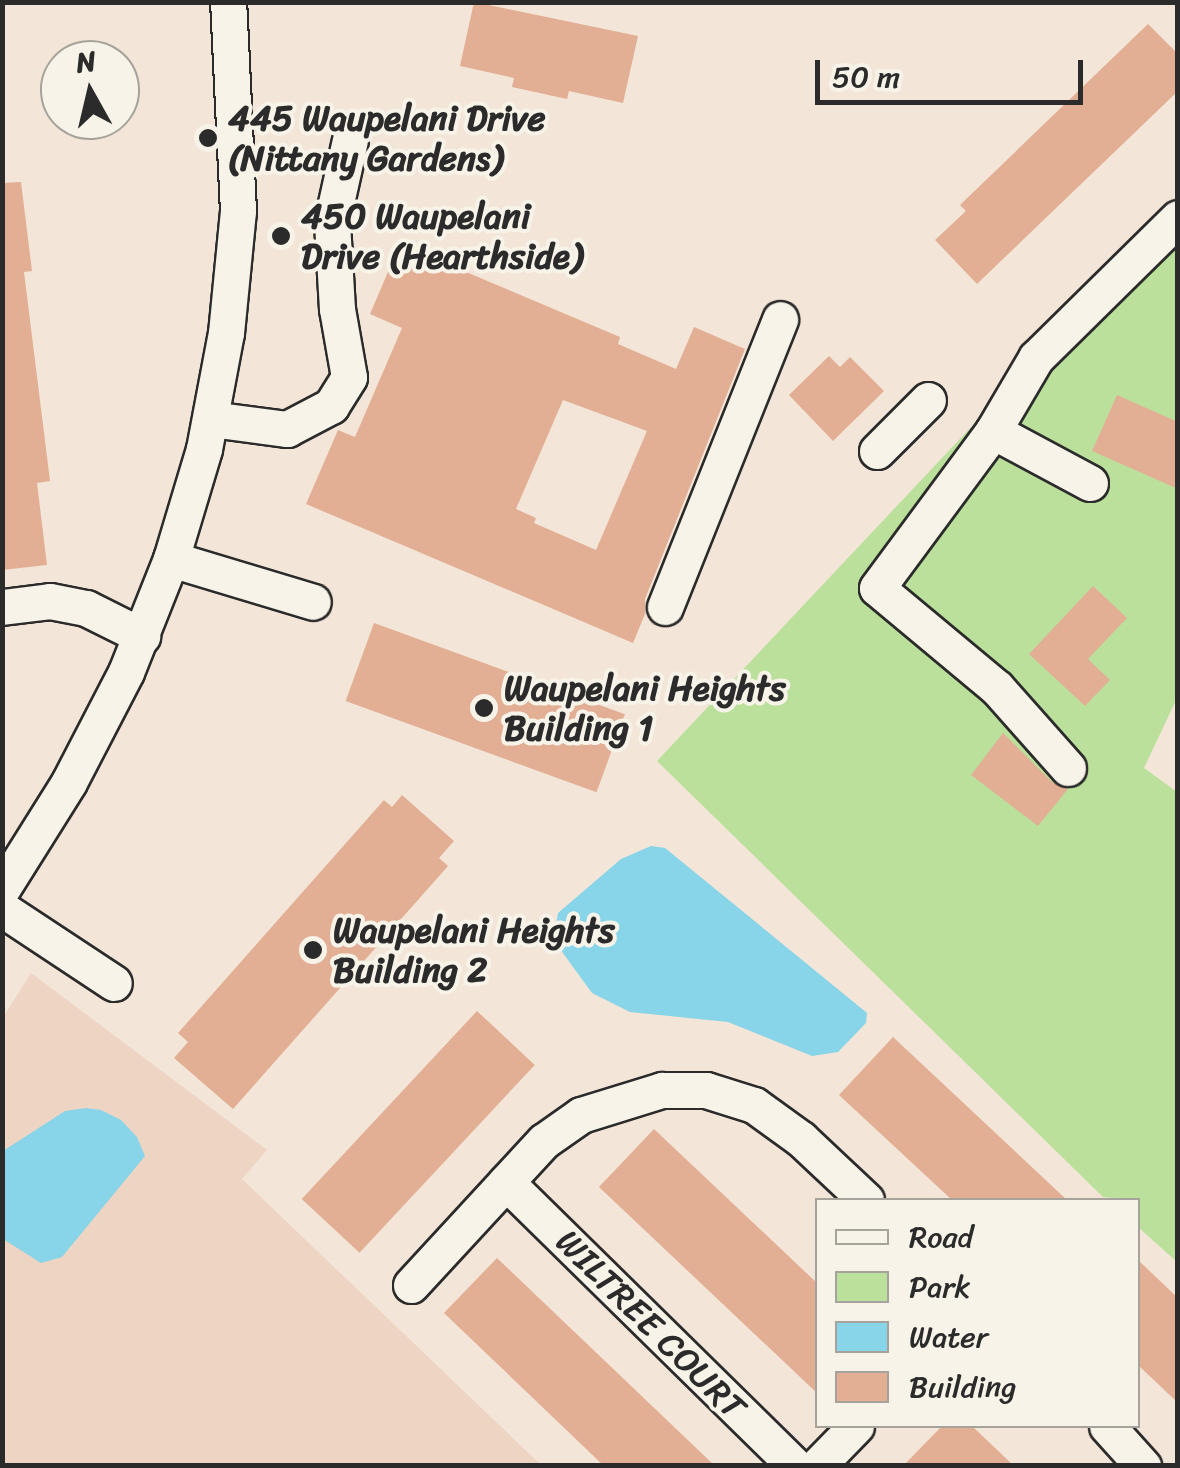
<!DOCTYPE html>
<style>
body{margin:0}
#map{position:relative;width:1180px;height:1468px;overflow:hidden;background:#f3e5d7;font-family:Sriracha,sans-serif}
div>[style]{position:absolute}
.built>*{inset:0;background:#eed5c3}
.green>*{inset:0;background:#bbe09b}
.water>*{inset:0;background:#88d4e9}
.building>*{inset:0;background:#e2af95;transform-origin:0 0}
.roads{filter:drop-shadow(2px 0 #2b2b2b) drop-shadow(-2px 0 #2b2b2b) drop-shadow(0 2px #2b2b2b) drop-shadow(0 -2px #2b2b2b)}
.minor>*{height:35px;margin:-17.5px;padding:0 17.5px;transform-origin:17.5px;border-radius:17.5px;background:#f7f3e8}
.dots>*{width:28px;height:28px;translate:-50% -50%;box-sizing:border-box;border:5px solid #f7f3e8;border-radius:50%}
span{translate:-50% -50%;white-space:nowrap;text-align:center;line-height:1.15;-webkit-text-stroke:8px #f7f3e8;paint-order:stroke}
.poi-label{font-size:35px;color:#2b2b2b;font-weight:700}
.left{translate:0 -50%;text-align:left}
.street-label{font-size:35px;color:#2b2b2b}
.frame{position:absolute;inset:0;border:5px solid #2b2b2b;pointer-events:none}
.legend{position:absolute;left:815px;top:1198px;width:325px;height:230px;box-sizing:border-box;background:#f7f3e8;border:2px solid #a5a39c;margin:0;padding:12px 18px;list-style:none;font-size:30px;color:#2b2b2b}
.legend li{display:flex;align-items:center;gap:20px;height:50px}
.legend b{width:50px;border:2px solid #a5a39c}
.north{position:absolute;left:40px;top:40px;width:100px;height:100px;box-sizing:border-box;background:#f7f3e8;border:2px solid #a5a39c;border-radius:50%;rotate:352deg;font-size:28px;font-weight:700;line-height:40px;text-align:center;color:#2b2b2b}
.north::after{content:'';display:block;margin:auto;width:35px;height:45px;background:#2b2b2b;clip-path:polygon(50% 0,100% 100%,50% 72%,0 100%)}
.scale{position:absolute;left:815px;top:60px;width:268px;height:45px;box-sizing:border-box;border:5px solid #2b2b2b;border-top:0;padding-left:12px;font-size:30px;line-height:35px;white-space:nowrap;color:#2b2b2b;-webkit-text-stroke:8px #f7f3e8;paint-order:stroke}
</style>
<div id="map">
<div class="built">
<div style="clip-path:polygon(31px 973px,267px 1150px,242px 1179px,541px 1465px,3px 1465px,2px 1019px)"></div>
</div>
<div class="green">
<div style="clip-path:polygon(1177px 218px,1177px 698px,1144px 768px,1177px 792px,1177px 1262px,1138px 1227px,1138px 1200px,1103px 1197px,657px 761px,1036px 358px)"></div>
</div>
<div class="water">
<div style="clip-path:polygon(651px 846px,665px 848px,867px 1013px,866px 1023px,838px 1052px,812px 1056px,728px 1022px,630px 1012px,592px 993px,560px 949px,555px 932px,558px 913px,621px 859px)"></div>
<div style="clip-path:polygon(86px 1108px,101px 1110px,121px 1120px,137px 1137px,145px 1156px,62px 1257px,41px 1263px,3px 1239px,3px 1151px,65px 1111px)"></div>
</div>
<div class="building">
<div style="clip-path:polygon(474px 2px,638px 36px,623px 103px,569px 91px,567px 99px,512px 87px,514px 78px,460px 66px)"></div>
<div style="clip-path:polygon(1148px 24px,1178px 54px,1178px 91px,977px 284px,935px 240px,966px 211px,960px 205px)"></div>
<div style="clip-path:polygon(21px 182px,32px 271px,24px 272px,50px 481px,37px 483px,47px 565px,2px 570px,2px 183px)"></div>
<div style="clip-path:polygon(evenodd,400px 244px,620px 337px,618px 344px,676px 369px,694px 327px,745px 349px,645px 599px,645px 614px,633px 643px,306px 504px,338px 430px,355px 437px,402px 328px,370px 314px,400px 244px,563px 400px,647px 431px,596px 550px,534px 523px,536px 518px,516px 509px,563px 400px)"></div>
<div style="clip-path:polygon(829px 356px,840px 367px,850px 357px,884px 391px,833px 441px,789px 395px)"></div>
<div style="clip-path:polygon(1117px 395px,1178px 422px,1178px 489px,1092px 451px)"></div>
<div style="clip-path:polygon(1093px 586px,1127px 618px,1088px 659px,1110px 680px,1085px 706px,1029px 654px)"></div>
<div style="left:374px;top:623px;width:267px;height:83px;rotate:20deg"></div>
<div style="clip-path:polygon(1003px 733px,1053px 783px,1068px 789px,1038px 826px,971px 775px)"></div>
<div style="clip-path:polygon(402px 795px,454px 841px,439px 858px,448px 866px,233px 1109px,174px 1058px,188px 1042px,178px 1033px,384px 800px,392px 807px)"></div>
<div style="left:477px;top:1011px;width:79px;height:257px;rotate:43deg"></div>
<div style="clip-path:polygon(893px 1037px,1067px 1200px,952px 1200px,839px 1095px)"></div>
<div style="clip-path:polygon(654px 1129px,818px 1284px,818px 1394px,599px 1187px)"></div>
<div style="clip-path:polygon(497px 1258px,715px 1466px,604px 1466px,444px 1313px)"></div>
<div style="clip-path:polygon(1138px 1260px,1178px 1298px,1178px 1403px,1138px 1365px)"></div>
<div style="clip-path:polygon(942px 1426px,972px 1426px,1014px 1466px,903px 1466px)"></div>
</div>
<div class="roads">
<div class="minor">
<div style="left:211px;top:419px;width:77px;rotate:7.5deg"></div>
<div style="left:287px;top:429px;width:50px;rotate:-27.6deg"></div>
<div style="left:331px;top:406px;width:34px;rotate:-58deg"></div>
<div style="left:349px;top:377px;width:69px;rotate:-100deg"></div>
<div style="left:337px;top:309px;width:88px;rotate:-93.3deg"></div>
<div style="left:332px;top:221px;width:83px;rotate:-77.5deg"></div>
<div style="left:993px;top:431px;width:110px;rotate:28.2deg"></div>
<div style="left:877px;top:451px;width:72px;rotate:-45deg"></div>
<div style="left:171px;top:559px;width:148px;rotate:16.8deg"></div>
<div style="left:2px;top:607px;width:48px;rotate:-7.1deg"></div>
<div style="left:50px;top:601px;width:37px;rotate:11deg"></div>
<div style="left:86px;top:608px;width:63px;rotate:26.6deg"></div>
<div style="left:665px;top:607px;width:310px;rotate:-68.2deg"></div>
<div style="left:1068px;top:768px;width:107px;rotate:-131.6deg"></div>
<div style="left:997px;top:688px;width:156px;rotate:-140.2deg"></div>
<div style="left:877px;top:588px;width:195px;rotate:-53.5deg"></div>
<div style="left:993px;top:431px;width:85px;rotate:-59.5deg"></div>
<div style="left:1036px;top:358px;width:199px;rotate:-44.6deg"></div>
<div style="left:2px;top:889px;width:126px;rotate:-57.9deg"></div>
<div style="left:69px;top:782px;width:124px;rotate:-62.6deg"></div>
<div style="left:126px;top:672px;width:122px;rotate:-68.3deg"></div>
<div style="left:171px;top:559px;width:115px;rotate:-73.3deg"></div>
<div style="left:204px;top:449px;width:118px;rotate:-79.3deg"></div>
<div style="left:226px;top:333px;width:123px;rotate:-84.4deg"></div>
<div style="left:238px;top:211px;width:209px;rotate:-92.7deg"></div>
<div style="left:2px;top:909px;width:134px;rotate:33.5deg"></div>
<div style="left:506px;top:1182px;width:405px;rotate:44.5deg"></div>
<div style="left:411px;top:1285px;width:196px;rotate:-47.3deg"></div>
<div style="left:544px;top:1141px;width:45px;rotate:-35.1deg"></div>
<div style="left:581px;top:1115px;width:85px;rotate:-17.2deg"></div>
<div style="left:662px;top:1090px;width:44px"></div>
<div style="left:706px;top:1090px;width:50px;rotate:17.4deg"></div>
<div style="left:754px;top:1105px;width:58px;rotate:35.9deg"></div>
<div style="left:801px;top:1139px;width:89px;rotate:43.2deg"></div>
<div style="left:1107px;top:1426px;width:54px;rotate:48deg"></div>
<div style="left:817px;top:1466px;width:56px;rotate:-45.7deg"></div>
</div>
</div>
<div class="dots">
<div style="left:208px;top:138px;background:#2b2b2b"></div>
<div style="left:281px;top:236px;background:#2b2b2b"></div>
<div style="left:484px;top:708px;background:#2b2b2b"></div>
<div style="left:313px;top:950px;background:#2b2b2b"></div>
</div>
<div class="poi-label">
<span class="left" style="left:228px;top:138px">445 Waupelani Drive<br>(Nittany Gardens)</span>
<span class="left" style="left:301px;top:236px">450 Waupelani<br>Drive (Hearthside)</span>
<span class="left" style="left:504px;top:708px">Waupelani Heights<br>Building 1</span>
<span class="left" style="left:333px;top:950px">Waupelani Heights<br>Building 2</span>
</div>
<div class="street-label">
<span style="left:651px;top:1324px;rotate:45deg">WILTREE COURT</span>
</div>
<div class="frame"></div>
<ul class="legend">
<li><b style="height:12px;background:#f7f3e8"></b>Road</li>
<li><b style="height:28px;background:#bbe09b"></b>Park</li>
<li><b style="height:28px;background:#88d4e9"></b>Water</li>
<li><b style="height:28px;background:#e2af95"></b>Building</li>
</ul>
<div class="north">N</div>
<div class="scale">50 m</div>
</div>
